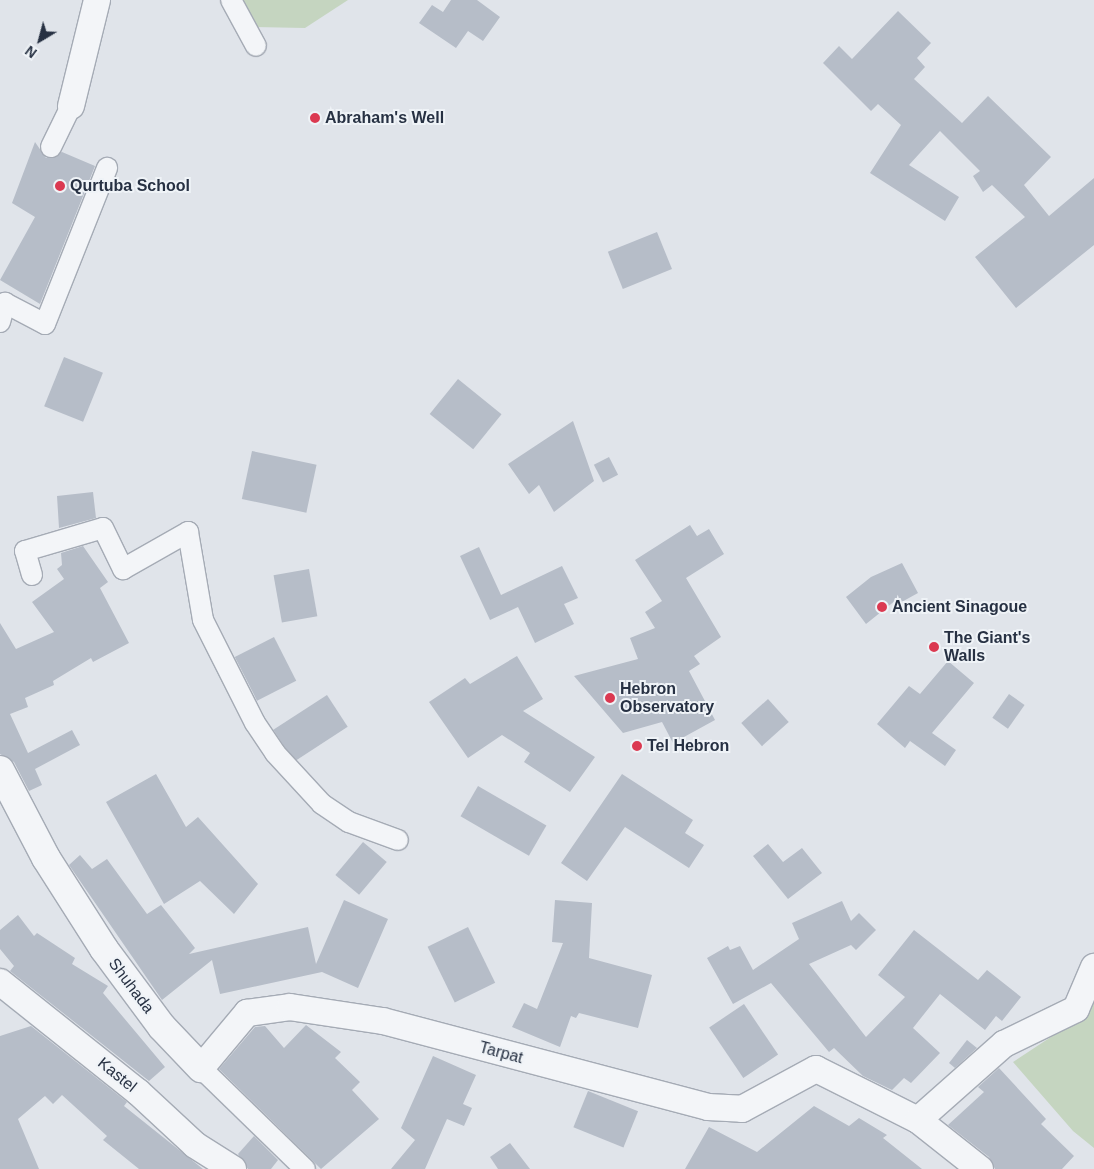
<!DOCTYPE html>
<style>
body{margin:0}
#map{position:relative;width:1094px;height:1169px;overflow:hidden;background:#e0e4ea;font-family:Arial,sans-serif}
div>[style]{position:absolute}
.green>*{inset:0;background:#c5d5c0}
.building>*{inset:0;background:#b6bdc8;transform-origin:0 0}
.roads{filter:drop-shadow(1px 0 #a5abb5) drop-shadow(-1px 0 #a5abb5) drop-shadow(0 1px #a5abb5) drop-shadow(0 -1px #a5abb5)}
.pedestrian>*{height:20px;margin:-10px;padding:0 10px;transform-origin:10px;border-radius:10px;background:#f3f5f8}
.minor>*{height:26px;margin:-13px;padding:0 13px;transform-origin:13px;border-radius:13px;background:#f3f5f8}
.tertiary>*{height:28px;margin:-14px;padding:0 14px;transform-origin:14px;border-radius:14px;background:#f3f5f8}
.dots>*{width:14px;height:14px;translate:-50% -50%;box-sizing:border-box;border:2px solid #eff3f7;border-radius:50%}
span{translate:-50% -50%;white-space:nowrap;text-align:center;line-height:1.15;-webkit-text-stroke:4px #eff3f7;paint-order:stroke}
.poi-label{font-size:16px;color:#273143;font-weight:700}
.left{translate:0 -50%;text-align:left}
.street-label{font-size:16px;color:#273143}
.north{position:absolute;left:15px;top:15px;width:50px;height:50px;-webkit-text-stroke:4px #eff3f7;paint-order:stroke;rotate:217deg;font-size:14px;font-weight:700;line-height:20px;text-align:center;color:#273143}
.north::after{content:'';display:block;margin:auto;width:18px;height:22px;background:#273143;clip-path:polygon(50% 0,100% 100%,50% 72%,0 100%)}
</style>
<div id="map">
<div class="green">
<div style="clip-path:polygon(220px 0,348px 0,305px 28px,247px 27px)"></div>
<div style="clip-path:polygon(1094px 1001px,1094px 1148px,1073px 1131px,1013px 1062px,1057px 1033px)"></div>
</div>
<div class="building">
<div style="clip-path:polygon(451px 0,477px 0,500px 17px,483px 41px,468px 31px,456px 48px,419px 23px,432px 5px,443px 12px)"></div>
<div style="clip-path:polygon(898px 11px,931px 43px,917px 58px,925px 67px,914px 79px,962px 123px,988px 96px,1051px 157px,1024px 185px,1049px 216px,1094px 178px,1094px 245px,1016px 308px,975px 257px,1025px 217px,992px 185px,983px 192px,973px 176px,980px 171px,940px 131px,909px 165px,959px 197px,945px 221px,870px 173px,901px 125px,878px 104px,871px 111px,823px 63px,839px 46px,852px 59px)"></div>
<div style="clip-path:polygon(35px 142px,46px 158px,62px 152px,95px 166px,40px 304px,0 280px,35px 217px,12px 203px)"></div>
<div style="left:657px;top:232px;width:40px;height:53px;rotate:68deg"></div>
<div style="left:64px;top:357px;width:42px;height:53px;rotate:22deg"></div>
<div style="left:458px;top:379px;width:56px;height:45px;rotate:39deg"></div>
<div style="clip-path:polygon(573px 421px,594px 481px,554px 512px,539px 485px,529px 494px,508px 464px)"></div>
<div style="left:252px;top:451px;width:66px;height:49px;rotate:12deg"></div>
<div style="left:609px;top:457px;width:20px;height:17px;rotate:63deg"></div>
<div style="clip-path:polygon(93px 492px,96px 518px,59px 528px,57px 496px)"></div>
<div style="clip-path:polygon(690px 525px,697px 536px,709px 529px,724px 554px,686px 578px,721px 637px,694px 656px,700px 664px,689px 671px,715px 720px,673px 743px,662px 722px,623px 733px,574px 676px,638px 659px,630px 638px,655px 628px,645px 612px,662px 601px,635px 560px)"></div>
<div style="clip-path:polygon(83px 546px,108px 582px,100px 588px,129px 643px,93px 662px,91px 658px,53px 681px,54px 685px,25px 698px,28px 707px,10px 714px,28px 753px,72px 730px,80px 745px,35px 769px,42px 785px,29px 791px,14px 762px,0 754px,0 623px,16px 649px,54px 632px,32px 602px,64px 579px,57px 569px,62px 565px,61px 553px)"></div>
<div style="clip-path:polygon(479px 547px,501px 595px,562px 566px,578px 598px,564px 604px,574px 624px,535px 643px,518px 607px,490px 620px,460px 556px)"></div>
<div style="clip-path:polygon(902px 563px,918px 593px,898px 604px,896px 600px,866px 624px,846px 597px,871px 577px)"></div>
<div style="left:309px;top:569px;width:48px;height:36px;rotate:80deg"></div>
<div style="left:274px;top:637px;width:49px;height:44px;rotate:63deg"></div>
<div style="clip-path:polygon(517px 656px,543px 699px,523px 711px,595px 757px,570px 792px,524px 762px,530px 753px,502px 735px,468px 758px,429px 702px,465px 678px,470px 684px)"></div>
<div style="clip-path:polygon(948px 661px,974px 683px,932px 733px,956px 750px,945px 766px,910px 741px,905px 748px,877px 724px,909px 686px,920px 694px)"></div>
<div style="left:1009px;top:694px;width:19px;height:29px;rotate:35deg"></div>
<div style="left:327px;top:695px;width:38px;height:64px;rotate:57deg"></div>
<div style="left:768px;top:699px;width:31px;height:36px;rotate:48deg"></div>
<div style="clip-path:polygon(156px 774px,186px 827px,198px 817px,258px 884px,234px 914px,200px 881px,164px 904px,106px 802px)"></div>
<div style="clip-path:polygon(622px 774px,693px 820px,685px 833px,704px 845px,689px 868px,625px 827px,587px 881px,561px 863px)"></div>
<div style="left:478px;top:786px;width:79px;height:35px;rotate:30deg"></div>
<div style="left:363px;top:842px;width:31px;height:43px;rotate:40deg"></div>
<div style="clip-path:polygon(768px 844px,783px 862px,802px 848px,822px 873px,788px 899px,753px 856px)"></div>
<div style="clip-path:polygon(80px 855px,92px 869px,107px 859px,147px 914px,161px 905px,195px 948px,189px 954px,308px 927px,316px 964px,344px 900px,388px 919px,358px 988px,322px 972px,220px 994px,212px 960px,162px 1000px,69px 865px)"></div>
<div style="clip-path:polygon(555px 900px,592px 903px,589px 958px,652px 975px,638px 1028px,579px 1013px,576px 1018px,571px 1016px,560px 1047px,512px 1027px,524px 1003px,537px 1009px,563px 943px,552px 942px)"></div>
<div style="clip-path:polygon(842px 901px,851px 921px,859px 913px,876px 930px,856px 950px,851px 945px,809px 964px,866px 1037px,905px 997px,878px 975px,914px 930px,978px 980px,987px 970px,1021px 997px,1002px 1021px,996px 1016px,985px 1030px,940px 994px,913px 1028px,940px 1053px,911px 1083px,904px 1078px,892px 1090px,863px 1076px,834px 1048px,829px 1052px,771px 983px,733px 1004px,707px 958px,728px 946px,730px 950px,740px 946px,753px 970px,799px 939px,792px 923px)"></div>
<div style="clip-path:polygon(18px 915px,34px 936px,37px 933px,75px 958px,72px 964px,108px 986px,103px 993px,165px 1067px,149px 1081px,10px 971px,14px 966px,0 949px,0 930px)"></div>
<div style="left:468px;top:927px;width:62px;height:45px;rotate:64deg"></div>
<div style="left:744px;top:1004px;width:61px;height:42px;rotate:56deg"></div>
<div style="clip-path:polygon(306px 1025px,341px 1052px,335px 1058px,360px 1082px,352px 1090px,379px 1119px,321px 1169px,219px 1069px,255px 1027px,265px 1026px,284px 1048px)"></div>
<div style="clip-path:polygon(31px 1026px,127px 1102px,124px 1106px,203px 1169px,139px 1169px,103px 1140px,107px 1136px,62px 1095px,53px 1104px,45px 1096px,18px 1119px,39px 1169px,0 1169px,0 1036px)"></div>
<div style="clip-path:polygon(967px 1040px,977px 1048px,955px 1068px,949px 1063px)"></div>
<div style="clip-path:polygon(433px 1056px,476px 1075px,463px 1104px,472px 1108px,464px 1126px,447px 1119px,425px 1169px,391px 1169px,415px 1140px,401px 1128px)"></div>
<div style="clip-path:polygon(999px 1068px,1046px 1119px,1041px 1124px,1074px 1156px,1062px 1169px,995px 1169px,989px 1157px,948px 1125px,984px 1092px,978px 1087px)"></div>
<div style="left:588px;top:1091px;width:54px;height:39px;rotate:22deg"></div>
<div style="clip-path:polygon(814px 1106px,849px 1126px,859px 1118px,887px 1135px,883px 1138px,922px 1169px,685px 1169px,709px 1127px,757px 1152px)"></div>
<div style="clip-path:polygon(254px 1136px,278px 1160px,271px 1169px,248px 1169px,238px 1154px)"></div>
<div style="clip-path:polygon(510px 1143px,530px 1169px,498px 1169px,490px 1157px)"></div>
</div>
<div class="roads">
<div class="pedestrian">
<div style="left:231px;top:0;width:52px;rotate:61.5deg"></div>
<div style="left:51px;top:147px;width:46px;rotate:-64deg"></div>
<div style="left:0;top:322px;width:20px;rotate:-75deg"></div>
<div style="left:5px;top:303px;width:45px;rotate:27.7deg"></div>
<div style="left:45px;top:324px;width:168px;rotate:-68.3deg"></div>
<div style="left:32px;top:575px;width:25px;rotate:-106deg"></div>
<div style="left:25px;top:551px;width:81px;rotate:-16.4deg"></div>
<div style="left:103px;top:528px;width:46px;rotate:64deg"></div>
<div style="left:123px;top:569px;width:75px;rotate:-29.6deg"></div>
<div style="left:188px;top:532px;width:89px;rotate:80.3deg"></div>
<div style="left:203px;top:620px;width:115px;rotate:63.2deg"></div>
<div style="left:255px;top:723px;width:36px;rotate:56deg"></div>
<div style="left:275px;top:753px;width:69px;rotate:47.3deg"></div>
<div style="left:322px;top:804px;width:32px;rotate:34deg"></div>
<div style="left:349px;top:822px;width:52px;rotate:20.2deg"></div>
<div style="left:201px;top:1068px;width:145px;rotate:44.2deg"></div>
</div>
<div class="minor">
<div style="left:71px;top:106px;width:109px;rotate:-76.2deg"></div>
<div style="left:0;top:982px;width:176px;rotate:38.6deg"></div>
<div style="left:138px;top:1092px;width:78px;rotate:42.9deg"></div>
<div style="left:195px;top:1145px;width:45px;rotate:32.3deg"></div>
<div style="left:201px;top:1068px;width:72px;rotate:-50.1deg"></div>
<div style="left:247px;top:1013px;width:43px;rotate:-7.9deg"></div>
<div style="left:290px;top:1007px;width:94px;rotate:8.6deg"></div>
<div style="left:383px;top:1021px;width:336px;rotate:14.8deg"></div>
<div style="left:708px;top:1107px;width:34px;rotate:3deg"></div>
<div style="left:742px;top:1109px;width:84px;rotate:-28.4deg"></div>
<div style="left:816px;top:1069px;width:114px;rotate:26.6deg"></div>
<div style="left:918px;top:1120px;width:79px;rotate:38.3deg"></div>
<div style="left:918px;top:1120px;width:115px;rotate:-41.5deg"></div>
<div style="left:1004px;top:1044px;width:80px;rotate:-25.9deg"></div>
<div style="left:1076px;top:1009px;width:46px;rotate:-66.8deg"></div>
</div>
<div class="tertiary">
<div style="left:0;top:770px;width:99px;rotate:62.4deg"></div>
<div style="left:46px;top:858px;width:108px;rotate:57.5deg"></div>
<div style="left:104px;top:949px;width:97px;rotate:53.4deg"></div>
<div style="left:162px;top:1027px;width:57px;rotate:46.4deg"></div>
</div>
</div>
<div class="dots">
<div style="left:315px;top:118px;background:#db3951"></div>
<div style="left:60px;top:186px;background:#db3951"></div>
<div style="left:882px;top:607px;background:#db3951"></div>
<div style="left:934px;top:647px;background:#db3951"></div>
<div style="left:610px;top:698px;background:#db3951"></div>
<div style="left:637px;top:746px;background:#db3951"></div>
</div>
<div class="poi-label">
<span class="left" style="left:325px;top:118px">Abraham's Well</span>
<span class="left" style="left:70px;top:186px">Qurtuba School</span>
<span class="left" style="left:892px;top:607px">Ancient Sinagoue</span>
<span class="left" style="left:944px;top:647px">The Giant's<br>Walls</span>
<span class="left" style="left:620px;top:698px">Hebron<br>Observatory</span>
<span class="left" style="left:647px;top:746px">Tel Hebron</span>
</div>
<div class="street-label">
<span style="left:131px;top:986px;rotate:53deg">Shuhada</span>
<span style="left:501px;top:1053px;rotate:15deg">Tarpat</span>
<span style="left:117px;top:1075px;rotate:39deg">Kastel</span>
</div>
<div class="north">N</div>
</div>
